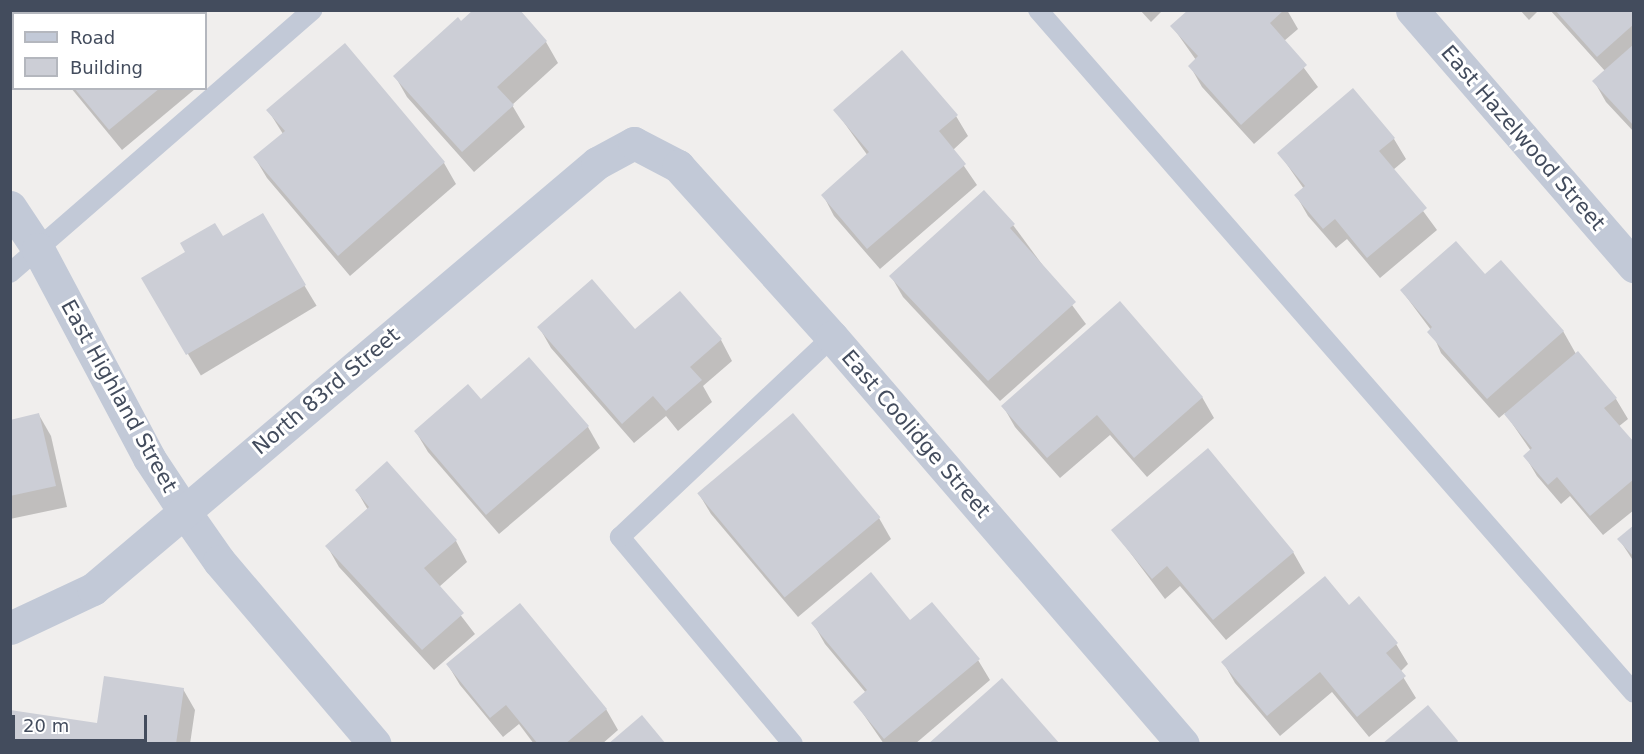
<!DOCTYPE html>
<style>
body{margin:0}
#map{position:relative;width:1644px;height:754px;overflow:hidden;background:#f0eeed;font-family:"DejaVu Sans",sans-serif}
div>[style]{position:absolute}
.shadow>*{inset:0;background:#0003;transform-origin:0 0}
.building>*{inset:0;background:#ccced6;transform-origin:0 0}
.lane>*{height:20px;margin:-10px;padding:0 10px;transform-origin:10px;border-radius:10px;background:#c2c9d7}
.street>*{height:33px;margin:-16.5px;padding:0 16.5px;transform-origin:16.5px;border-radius:16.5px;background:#c2c9d7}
span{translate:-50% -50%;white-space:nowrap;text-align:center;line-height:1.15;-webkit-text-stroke:6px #fff;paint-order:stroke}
.street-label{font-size:21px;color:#434c5d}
.frame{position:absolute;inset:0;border:12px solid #434c5d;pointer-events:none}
.legend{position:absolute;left:12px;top:12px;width:195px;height:78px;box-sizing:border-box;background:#fff;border:2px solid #b4b7be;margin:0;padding:8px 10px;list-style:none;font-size:18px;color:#434c5d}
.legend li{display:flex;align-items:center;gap:12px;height:30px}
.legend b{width:30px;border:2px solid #b4b7be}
.scale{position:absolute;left:12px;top:715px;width:135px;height:27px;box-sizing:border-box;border:3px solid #434c5d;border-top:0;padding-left:8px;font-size:18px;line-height:21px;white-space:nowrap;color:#434c5d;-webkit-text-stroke:4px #fff;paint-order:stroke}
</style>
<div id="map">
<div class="shadow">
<div style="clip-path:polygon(518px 10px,546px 42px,558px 63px,512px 105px,525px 127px,474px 172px,407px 97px,395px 76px,461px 23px)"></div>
<div style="clip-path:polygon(1140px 10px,1163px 10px,1151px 22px)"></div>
<div style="clip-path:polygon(1190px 10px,1287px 10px,1298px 29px,1284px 41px,1318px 87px,1254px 144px,1202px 87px,1190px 66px,1196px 60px,1172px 26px)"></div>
<div style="clip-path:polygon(1520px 10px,1539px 10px,1529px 20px)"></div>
<div style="clip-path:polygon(1550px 10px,1634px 10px,1634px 132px,1606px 102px,1594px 81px,1605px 71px)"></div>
<div style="clip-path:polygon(345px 45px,444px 163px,456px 184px,350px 276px,267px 178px,255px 158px,283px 134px,268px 110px)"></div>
<div style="clip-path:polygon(71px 88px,195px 88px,195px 89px,122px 150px)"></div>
<div style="clip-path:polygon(1353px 90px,1394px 139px,1406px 159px,1393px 170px,1437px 230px,1380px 278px,1347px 239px,1336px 248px,1308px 216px,1296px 195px,1304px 189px,1279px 153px)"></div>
<div style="clip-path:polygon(835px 110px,956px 116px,968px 136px,953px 150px,977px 185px,880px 269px,834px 216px,823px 195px,868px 156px)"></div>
<div style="left:262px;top:215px;width:106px;height:135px;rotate:59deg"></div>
<div style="clip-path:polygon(1013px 225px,1086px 324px,1000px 401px,903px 297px,891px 276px)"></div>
<div style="clip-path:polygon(1485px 276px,1563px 331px,1576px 354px,1616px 399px,1628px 419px,1618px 427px,1634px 445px,1634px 510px,1603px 535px,1570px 496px,1561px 504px,1537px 476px,1525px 456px,1531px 451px,1505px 413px,1499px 418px,1441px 353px,1431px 330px,1402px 291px)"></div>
<div style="clip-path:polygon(539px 327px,721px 340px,732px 361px,703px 386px,712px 402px,678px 431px,666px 416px,634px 443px,551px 348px)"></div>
<div style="clip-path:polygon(1202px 397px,1214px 418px,1147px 477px,1110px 435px,1060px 478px,1015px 427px,1003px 406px)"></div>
<div style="clip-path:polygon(481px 401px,588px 427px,600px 448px,499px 534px,428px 452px,416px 432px)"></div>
<div style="clip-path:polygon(39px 415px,51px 436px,67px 507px,10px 519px,10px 421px)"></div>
<div style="clip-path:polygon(357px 491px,456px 541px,467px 562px,439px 587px,475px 634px,434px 670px,339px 567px,327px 546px,368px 510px)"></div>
<div style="clip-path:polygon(699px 494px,879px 518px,891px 539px,798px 617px,711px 514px)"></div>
<div style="clip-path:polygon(1634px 527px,1634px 562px,1619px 539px)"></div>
<div style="clip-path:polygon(1113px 530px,1293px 552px,1305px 573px,1226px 640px,1180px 586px,1165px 599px)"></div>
<div style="clip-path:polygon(910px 622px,978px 660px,990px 680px,915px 744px,884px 744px,855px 702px,866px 693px,825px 644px,813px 623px)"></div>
<div style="clip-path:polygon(1396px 644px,1408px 664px,1400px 672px,1416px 698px,1369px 737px,1332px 692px,1280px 736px,1235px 683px,1223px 662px)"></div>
<div style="clip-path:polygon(448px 665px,606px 709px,618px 730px,602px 744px,534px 744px,519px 724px,503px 737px,460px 685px)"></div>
<div style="clip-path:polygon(183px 689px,195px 710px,190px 744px,10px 744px,98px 724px)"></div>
</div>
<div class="building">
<div style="clip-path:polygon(10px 10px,136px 10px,139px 14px,14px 16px)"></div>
<div style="clip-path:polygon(473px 10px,520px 10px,547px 41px,497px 87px,514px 105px,462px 152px,393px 76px,458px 17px,461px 21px)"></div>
<div style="clip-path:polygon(1188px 10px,1284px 10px,1270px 23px,1307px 65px,1241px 125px,1188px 66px,1198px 56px,1170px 26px)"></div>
<div style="clip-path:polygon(1555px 10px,1634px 10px,1634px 24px,1597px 57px)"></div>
<div style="clip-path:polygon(345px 43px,445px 162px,338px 256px,253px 157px,285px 131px,266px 110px)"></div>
<div style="clip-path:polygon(1634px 44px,1634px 126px,1592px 81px)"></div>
<div style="clip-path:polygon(902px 50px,958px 115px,939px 131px,966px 164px,867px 249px,821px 195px,869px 152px,833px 110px)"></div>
<div style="clip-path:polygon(74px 88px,160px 88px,109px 130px)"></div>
<div style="clip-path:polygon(1353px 88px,1395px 138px,1379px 151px,1427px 208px,1367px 258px,1335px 219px,1323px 229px,1294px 195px,1305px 186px,1277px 153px)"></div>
<div style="clip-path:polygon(984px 190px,1015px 224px,1010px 228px,1076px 302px,988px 381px,889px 276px)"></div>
<div style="clip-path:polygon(263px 213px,306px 285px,186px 355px,141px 278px,185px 252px,180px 243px,215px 223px,223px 236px)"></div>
<div style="clip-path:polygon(1456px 241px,1485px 274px,1501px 260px,1564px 331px,1487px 399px,1427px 332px,1432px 327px,1400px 290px)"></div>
<div style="clip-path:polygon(592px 279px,635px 329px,680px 291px,722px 339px,690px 367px,702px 380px,666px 411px,653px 396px,622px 424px,537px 327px)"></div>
<div style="clip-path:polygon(1120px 301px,1203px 397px,1134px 458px,1097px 415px,1047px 458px,1001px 406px)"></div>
<div style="clip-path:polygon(1578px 351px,1617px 398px,1604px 408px,1634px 442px,1634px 479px,1590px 516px,1557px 477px,1548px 485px,1523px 456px,1532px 448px,1504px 414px)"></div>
<div style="clip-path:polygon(529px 357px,589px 426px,486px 515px,414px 431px,468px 384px,481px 399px)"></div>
<div style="clip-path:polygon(39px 413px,56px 486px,10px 496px,10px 420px)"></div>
<div style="left:793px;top:413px;width:136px;height:125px;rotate:50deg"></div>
<div style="clip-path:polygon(1208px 448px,1294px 552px,1213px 620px,1167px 566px,1152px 579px,1111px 530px)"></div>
<div style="clip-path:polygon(387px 461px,457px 540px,424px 568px,464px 613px,422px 650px,325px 546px,369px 507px,355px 490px)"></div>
<div style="clip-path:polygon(1634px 525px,1634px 557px,1617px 539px)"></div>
<div style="clip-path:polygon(871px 572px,910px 620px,932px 602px,980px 659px,884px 739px,853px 702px,867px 690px,811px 623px)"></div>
<div style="clip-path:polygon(1325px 576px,1349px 605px,1359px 596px,1398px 643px,1386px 653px,1406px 676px,1357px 717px,1320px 672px,1267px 716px,1221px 662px)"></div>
<div style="clip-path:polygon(520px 603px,607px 709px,565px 744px,538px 744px,506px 705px,490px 718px,446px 664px)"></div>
<div style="clip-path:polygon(104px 676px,184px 688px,176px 744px,10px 744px,10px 710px,97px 723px)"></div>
<div style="clip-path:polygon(1002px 678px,1060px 744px,928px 744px)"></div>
<div style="clip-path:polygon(1428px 705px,1458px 741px,1456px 744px,1382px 744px)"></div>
<div style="clip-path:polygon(642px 715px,666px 744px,608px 744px)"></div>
</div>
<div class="lane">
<div style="left:1038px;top:10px;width:906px;rotate:48.89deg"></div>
<div style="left:10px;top:273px;width:401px;rotate:-41deg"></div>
<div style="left:793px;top:744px;width:270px;rotate:-129.9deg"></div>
<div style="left:620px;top:537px;width:291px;rotate:-43.3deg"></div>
</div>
<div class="street">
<div style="left:1412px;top:10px;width:339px;rotate:49.1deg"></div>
<div style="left:10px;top:207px;width:50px;rotate:56.3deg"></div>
<div style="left:38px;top:249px;width:237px;rotate:62deg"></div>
<div style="left:149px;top:458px;width:64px;rotate:56.6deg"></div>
<div style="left:184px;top:511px;width:61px;rotate:55deg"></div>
<div style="left:219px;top:561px;width:240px;rotate:49.6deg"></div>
<div style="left:10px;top:628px;width:92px;rotate:-25.2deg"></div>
<div style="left:93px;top:589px;width:660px;rotate:-40.21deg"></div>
<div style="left:597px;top:163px;width:42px;rotate:-28.4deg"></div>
<div style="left:634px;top:143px;width:50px;rotate:27.6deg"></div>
<div style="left:678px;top:166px;width:230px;rotate:48deg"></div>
<div style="left:832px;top:337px;width:537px;rotate:49.23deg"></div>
</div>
<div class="street-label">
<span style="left:1523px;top:138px;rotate:49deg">East Hazelwood Street</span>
<span style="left:326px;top:391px;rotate:-40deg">North 83rd Street</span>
<span style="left:119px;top:396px;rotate:61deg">East Highland Street</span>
<span style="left:916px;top:434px;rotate:49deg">East Coolidge Street</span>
</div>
<div class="frame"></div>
<ul class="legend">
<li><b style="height:8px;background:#c2c9d7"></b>Road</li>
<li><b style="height:16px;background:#ccced6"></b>Building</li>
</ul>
<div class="scale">20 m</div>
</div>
